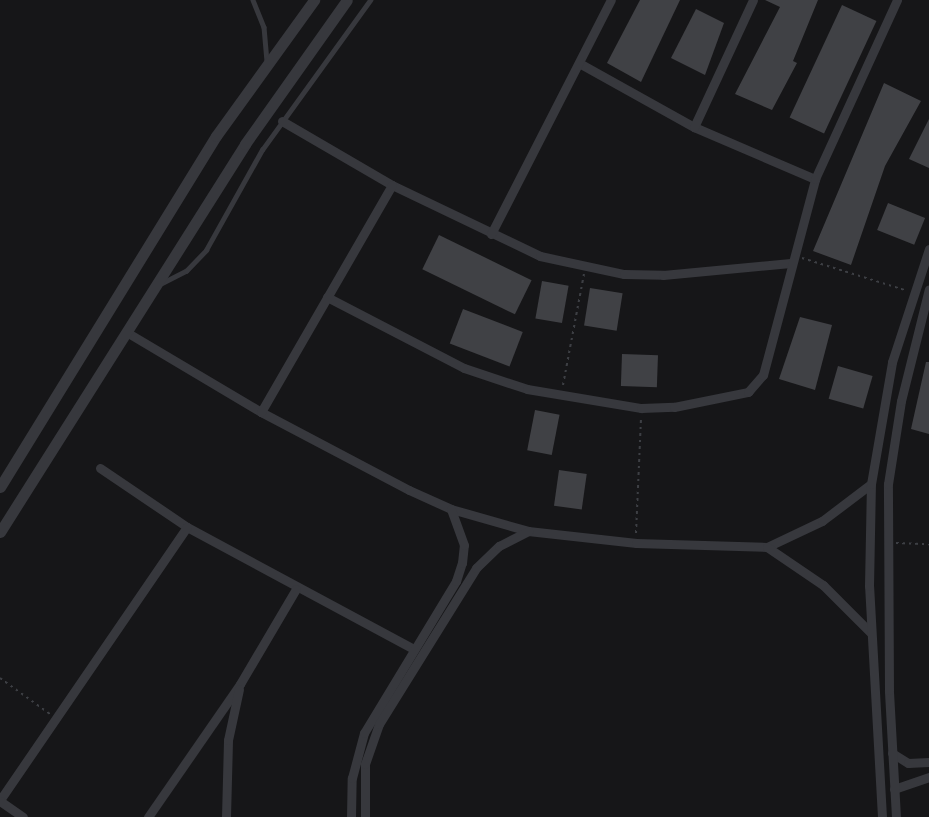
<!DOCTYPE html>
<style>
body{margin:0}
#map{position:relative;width:929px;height:817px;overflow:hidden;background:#161618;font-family:Figtree,sans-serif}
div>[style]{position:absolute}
.building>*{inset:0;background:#404145;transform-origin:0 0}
.path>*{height:2px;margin-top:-1px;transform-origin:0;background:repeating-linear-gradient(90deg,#3d3f44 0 2.5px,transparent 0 6.5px)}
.service>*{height:4.5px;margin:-2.25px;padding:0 2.25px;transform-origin:2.25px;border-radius:2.25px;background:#37383d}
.minor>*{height:9px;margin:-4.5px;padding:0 4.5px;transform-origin:4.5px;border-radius:4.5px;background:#37383d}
.tertiary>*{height:11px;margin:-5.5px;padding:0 5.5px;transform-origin:5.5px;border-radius:5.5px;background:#37383d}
span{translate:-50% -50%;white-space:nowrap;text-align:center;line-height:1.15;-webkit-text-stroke:4px #111113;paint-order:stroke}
</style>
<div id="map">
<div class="building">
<div style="clip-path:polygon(640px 0,680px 0,641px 82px,607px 63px)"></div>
<div style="clip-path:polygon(765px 0,818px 0,793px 61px,797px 63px,772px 110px,735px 94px,780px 7px)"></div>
<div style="left:842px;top:5px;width:38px;height:124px;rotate:25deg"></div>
<div style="clip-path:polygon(696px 9px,724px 23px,705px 75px,671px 58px)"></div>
<div style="clip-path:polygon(884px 83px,921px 101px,885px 166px,851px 265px,813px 251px)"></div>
<div style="clip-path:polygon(929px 119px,929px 168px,909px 159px)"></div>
<div style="left:888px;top:203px;width:40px;height:29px;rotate:22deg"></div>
<div style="left:439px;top:235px;width:103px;height:38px;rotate:26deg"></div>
<div style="left:542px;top:281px;width:27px;height:38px;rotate:10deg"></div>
<div style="left:590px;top:288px;width:33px;height:38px;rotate:9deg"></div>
<div style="left:463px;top:309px;width:64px;height:37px;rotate:21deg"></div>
<div style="clip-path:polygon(800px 317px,832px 325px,815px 390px,779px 379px)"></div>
<div style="left:622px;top:354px;width:36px;height:32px;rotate:2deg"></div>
<div style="clip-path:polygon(926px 362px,929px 362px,929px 434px,911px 429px)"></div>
<div style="left:838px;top:366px;width:36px;height:34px;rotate:16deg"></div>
<div style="left:535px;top:410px;width:25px;height:41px;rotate:11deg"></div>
<div style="left:559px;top:470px;width:28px;height:36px;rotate:8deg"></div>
</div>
<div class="path">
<div style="left:802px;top:258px;width:108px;rotate:17.3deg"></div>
<div style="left:563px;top:385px;width:113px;rotate:-79.3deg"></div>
<div style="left:636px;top:533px;width:115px;rotate:-87.5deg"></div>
<div style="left:896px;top:543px;width:33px;rotate:2deg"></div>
<div style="left:0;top:678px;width:62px;rotate:35.8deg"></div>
</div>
<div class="service">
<div style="left:253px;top:0;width:29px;rotate:68deg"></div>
<div style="left:264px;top:27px;width:34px;rotate:85deg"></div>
<div style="left:162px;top:283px;width:27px;rotate:-27deg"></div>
<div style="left:186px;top:271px;width:29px;rotate:-46deg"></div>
<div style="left:206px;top:250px;width:115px;rotate:-60.8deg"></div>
<div style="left:262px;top:150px;width:185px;rotate:-54.2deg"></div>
</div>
<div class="minor">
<div style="left:579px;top:63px;width:132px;rotate:29.1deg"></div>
<div style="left:694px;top:127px;width:132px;rotate:23.3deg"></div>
<div style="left:282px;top:121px;width:127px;rotate:30.2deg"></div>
<div style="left:392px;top:185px;width:164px;rotate:25.6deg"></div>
<div style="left:540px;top:256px;width:86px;rotate:12.1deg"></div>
<div style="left:624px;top:274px;width:39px;rotate:1deg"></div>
<div style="left:663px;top:275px;width:128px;rotate:-5.4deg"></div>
<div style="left:694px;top:127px;width:140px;rotate:-65.1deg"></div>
<div style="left:491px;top:234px;width:263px;rotate:-62.9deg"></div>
<div style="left:327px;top:297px;width:154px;rotate:27.4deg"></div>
<div style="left:464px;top:368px;width:66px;rotate:18.4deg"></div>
<div style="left:527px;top:389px;width:116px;rotate:9.5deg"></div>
<div style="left:641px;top:408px;width:33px;rotate:-2deg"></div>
<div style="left:674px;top:407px;width:76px;rotate:-11.5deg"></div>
<div style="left:748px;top:392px;width:23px;rotate:-49deg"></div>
<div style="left:763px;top:375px;width:203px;rotate:-75.1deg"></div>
<div style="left:815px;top:179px;width:197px;rotate:-65.4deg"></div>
<div style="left:128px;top:333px;width:155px;rotate:30.7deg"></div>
<div style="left:261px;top:412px;width:167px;rotate:27.8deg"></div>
<div style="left:409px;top:490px;width:46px;rotate:24.3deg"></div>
<div style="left:451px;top:509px;width:80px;rotate:15.9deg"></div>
<div style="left:528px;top:531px;width:109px;rotate:6.3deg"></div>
<div style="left:636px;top:543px;width:131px;rotate:1.7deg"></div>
<div style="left:767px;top:547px;width:61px;rotate:-25.3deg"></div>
<div style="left:822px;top:521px;width:61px;rotate:-37.1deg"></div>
<div style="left:261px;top:412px;width:262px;rotate:-60deg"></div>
<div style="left:100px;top:468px;width:105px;rotate:34.1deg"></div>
<div style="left:187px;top:527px;width:258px;rotate:28.3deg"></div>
<div style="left:767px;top:547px;width:68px;rotate:34.2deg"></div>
<div style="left:823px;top:585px;width:68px;rotate:45deg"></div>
<div style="left:892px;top:753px;width:19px;rotate:32deg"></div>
<div style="left:908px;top:763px;width:21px;rotate:-3deg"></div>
<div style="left:894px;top:789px;width:37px;rotate:-19deg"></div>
<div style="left:0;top:800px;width:331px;rotate:-55.6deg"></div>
<div style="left:0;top:801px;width:28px;rotate:35deg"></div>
<div style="left:148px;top:817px;width:162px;rotate:-55.3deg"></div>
<div style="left:240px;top:684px;width:110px;rotate:-59.5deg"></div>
<div style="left:226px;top:817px;width:77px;rotate:-88.5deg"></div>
<div style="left:228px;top:740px;width:52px;rotate:-77.8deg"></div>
<div style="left:351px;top:817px;width:39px;rotate:-89deg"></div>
<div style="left:352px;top:778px;width:47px;rotate:-75.1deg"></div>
<div style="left:364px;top:733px;width:178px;rotate:-58.8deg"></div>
<div style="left:456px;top:581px;width:19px;rotate:-72deg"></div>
<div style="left:462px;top:563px;width:18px;rotate:-84deg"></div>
<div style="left:464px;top:545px;width:38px;rotate:-110deg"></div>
<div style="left:365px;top:817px;width:53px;rotate:-90deg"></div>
<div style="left:365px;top:764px;width:42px;rotate:-70.7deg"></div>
<div style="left:379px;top:724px;width:184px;rotate:-58.1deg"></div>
<div style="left:476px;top:568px;width:32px;rotate:-44deg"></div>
<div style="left:499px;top:546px;width:33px;rotate:-27deg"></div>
<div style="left:882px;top:817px;width:231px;rotate:-93.2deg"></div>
<div style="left:869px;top:586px;width:102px;rotate:-88.9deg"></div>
<div style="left:871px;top:484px;width:124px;rotate:-80.2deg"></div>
<div style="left:892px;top:362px;width:119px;rotate:-71.9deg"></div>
<div style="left:896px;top:817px;width:127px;rotate:-93.2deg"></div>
<div style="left:889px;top:690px;width:206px;rotate:-90.3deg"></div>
<div style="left:888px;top:484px;width:84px;rotate:-81.1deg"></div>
<div style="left:901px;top:401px;width:115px;rotate:-76deg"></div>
</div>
<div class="tertiary">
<div style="left:0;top:487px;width:412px;rotate:-58.4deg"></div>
<div style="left:216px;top:136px;width:168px;rotate:-54.2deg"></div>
<div style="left:0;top:532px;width:459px;rotate:-57.7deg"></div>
<div style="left:245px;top:144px;width:176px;rotate:-54.7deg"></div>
</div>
</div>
